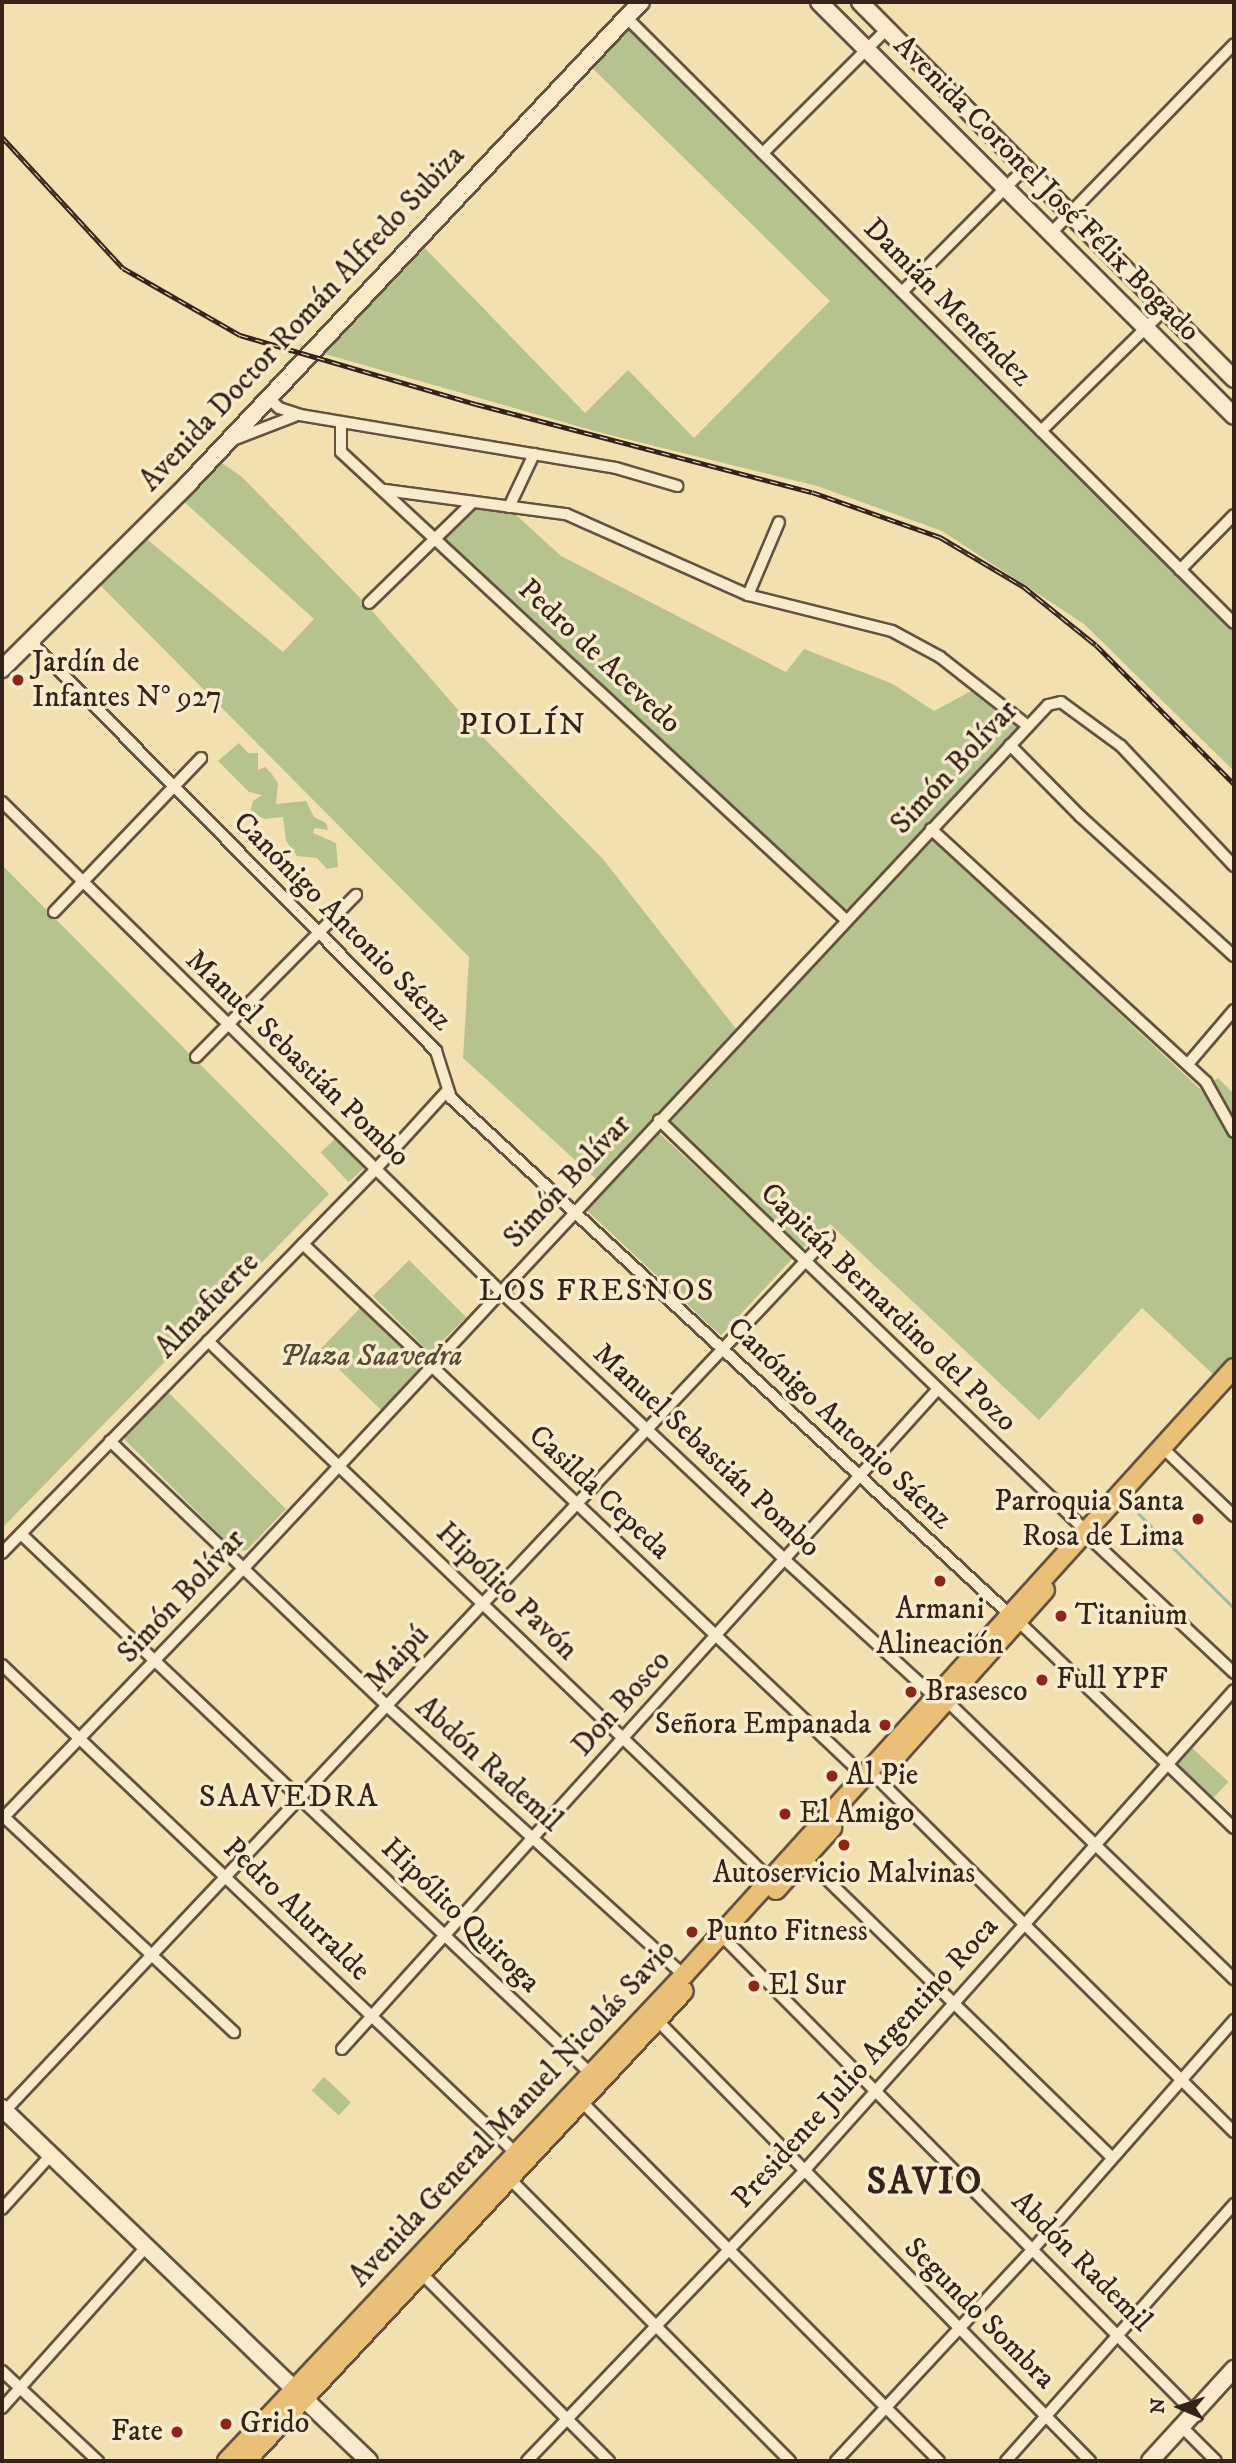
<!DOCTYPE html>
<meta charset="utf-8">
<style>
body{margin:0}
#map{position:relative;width:1236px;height:2463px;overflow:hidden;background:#f3e0b0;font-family:"IM FELL DW Pica",serif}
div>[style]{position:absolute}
.green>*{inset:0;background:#b6c38f;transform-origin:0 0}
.stream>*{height:2.5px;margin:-1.25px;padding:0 1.25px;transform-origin:1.25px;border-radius:1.25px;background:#9bbda9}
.roads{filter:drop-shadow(2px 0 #64523f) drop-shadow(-2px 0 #64523f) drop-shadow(0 2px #64523f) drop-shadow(0 -2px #64523f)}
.minor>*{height:10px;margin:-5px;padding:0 5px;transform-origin:5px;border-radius:5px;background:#f7ebcc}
.secondary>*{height:16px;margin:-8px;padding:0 8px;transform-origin:8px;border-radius:8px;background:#f7ebcc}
.primary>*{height:18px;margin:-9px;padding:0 9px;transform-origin:9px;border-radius:9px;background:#eac078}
.rail>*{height:5px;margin-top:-2.5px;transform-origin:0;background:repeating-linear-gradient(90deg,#f7ebcc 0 8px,#352319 0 16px);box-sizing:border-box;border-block:2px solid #352319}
.dots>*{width:19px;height:19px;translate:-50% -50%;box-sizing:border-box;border:4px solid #f7ebcc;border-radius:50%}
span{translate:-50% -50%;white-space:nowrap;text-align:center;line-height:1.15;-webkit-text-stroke:7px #f7ebcc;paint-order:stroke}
.street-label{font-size:30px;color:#352319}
.poi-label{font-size:30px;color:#352319}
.left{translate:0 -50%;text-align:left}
.right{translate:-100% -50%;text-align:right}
.park-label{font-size:30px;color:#554b36;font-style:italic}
.neighbourhood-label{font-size:32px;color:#352319;letter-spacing:2px}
.district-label{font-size:37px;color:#352319;font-weight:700;letter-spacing:2px}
.frame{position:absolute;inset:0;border:4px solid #352319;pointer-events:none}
.north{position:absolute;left:1145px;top:2372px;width:70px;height:70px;-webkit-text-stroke:5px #f7ebcc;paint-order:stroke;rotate:273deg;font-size:19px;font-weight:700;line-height:28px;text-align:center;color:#352319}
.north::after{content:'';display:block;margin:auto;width:24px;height:32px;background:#352319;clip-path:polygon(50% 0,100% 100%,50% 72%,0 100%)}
</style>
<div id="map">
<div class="green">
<div style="clip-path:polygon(626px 23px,1234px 629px,1234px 771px,1084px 624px,942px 531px,817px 486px,598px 432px,318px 352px,420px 243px,585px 413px,628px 370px,694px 438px,830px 301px,587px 63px)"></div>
<div style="clip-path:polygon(219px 461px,242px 477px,367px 605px,473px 727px,602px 858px,737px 1030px,597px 1180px,463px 1058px,469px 957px,96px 581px,143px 536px,283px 652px,314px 619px,182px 500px)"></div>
<div style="clip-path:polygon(475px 508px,515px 514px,561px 556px,786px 672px,804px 649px,893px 684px,934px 711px,973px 690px,1020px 729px,847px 913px,444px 538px)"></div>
<div style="clip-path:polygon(239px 743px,248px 753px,258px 753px,258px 770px,265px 767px,271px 773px,278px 783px,276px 804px,306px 801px,314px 817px,326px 823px,328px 830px,315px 828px,313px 833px,336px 843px,338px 867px,327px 869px,317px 858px,297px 856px,286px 841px,283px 817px,265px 819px,250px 812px,253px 801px,262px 795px,249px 792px,218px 761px)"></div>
<div style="clip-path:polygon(933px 839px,1200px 1089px,1218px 1078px,1234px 1094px,1234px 1356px,1215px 1376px,1142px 1308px,1039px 1420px,830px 1224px,802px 1249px,666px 1120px)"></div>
<div style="clip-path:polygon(2px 865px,329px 1194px,2px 1528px)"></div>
<div style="left:657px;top:1131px;width:186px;height:106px;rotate:43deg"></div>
<div style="left:336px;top:1138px;width:41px;height:21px;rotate:47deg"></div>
<div style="left:409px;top:1260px;width:81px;height:51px;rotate:45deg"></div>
<div style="left:363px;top:1305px;width:86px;height:63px;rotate:44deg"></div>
<div style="clip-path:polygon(166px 1390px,286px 1509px,247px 1550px,236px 1551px,125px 1440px,125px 1432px)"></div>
<div style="left:1189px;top:1745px;width:54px;height:25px;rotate:43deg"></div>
<div style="left:324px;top:2077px;width:37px;height:18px;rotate:43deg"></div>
</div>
<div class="stream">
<div style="left:1132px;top:1507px;width:144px;rotate:44.7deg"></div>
</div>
<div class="roads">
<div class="minor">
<div style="left:626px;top:17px;width:858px;rotate:44.91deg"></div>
<div style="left:763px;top:153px;width:175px;rotate:-45deg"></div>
<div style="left:1051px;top:233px;width:263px;rotate:-45.9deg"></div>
<div style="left:902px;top:292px;width:175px;rotate:-45.2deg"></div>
<div style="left:269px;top:398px;width:14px;rotate:45deg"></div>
<div style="left:279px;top:408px;width:22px;rotate:18deg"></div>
<div style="left:300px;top:415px;width:320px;rotate:9.5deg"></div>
<div style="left:616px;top:468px;width:64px;rotate:16.4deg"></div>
<div style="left:341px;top:422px;width:30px;rotate:90deg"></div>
<div style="left:341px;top:452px;width:689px;rotate:42.82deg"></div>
<div style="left:1041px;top:431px;width:174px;rotate:-44.5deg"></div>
<div style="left:235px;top:439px;width:64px;rotate:-21deg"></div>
<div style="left:385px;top:490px;width:183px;rotate:7.6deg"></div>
<div style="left:566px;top:514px;width:199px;rotate:24deg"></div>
<div style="left:748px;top:595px;width:148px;rotate:14deg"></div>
<div style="left:892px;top:631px;width:55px;rotate:28.4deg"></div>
<div style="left:940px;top:657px;width:112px;rotate:38.1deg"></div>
<div style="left:509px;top:507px;width:59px;rotate:-64.7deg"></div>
<div style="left:1180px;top:570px;width:77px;rotate:-45.5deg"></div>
<div style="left:748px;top:595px;width:79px;rotate:-67deg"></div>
<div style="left:369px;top:603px;width:145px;rotate:-44.2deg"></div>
<div style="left:30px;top:641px;width:577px;rotate:45.28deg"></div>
<div style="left:436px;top:1051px;width:49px;rotate:72.3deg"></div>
<div style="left:451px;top:1098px;width:759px;rotate:42.76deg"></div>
<div style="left:1010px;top:745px;width:100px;rotate:45.4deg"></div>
<div style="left:1080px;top:816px;width:208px;rotate:42.3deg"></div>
<div style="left:2px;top:802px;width:698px;rotate:44.48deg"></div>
<div style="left:500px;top:1291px;width:392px;rotate:43.3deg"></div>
<div style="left:785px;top:1560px;width:202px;rotate:42.4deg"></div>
<div style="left:934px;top:1696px;width:14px;rotate:21deg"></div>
<div style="left:947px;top:1701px;width:400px;rotate:44.1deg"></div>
<div style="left:931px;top:829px;width:374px;rotate:42.6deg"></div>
<div style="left:1206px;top:1082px;width:57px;rotate:60.8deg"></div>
<div style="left:54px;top:912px;width:213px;rotate:-46.3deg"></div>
<div style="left:196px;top:1057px;width:228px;rotate:-45.4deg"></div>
<div style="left:1188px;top:1064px;width:71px;rotate:-49.6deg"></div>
<div style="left:659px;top:1120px;width:591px;rotate:43.9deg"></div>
<div style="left:303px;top:1244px;width:772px;rotate:43.48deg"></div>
<div style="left:208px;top:1341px;width:778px;rotate:43.75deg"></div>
<div style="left:110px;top:1441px;width:385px;rotate:43.7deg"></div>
<div style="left:388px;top:1707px;width:399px;rotate:42.2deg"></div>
<div style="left:1169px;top:1454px;width:90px;rotate:43.6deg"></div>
<div style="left:21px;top:1534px;width:785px;rotate:43.45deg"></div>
<div style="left:1091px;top:1539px;width:196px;rotate:43.1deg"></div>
<div style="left:2px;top:1553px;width:535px;rotate:-45.76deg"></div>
<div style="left:375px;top:1170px;width:107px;rotate:-47.7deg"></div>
<div style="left:1018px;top:1621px;width:299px;rotate:43.8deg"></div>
<div style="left:2px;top:1665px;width:714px;rotate:43.53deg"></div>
<div style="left:877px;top:1778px;width:503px;rotate:44.76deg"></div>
<div style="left:2px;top:1815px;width:318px;rotate:43.1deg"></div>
<div style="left:2px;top:1819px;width:347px;rotate:-46.1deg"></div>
<div style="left:243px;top:1569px;width:1181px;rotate:-47.02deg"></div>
<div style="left:1048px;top:705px;width:13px;rotate:-13deg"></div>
<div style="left:1061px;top:702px;width:74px;rotate:36.3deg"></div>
<div style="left:1121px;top:746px;width:165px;rotate:46.7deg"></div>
<div style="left:805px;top:1858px;width:429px;rotate:44.3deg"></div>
<div style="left:720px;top:1934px;width:678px;rotate:45.3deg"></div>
<div style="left:658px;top:2021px;width:617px;rotate:45.53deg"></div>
<div style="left:342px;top:2049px;width:888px;rotate:-47.92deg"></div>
<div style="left:582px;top:2102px;width:506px;rotate:45.16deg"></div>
<div style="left:2px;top:2114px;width:1206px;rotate:-46.71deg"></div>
<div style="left:506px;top:2175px;width:403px;rotate:45.2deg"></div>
<div style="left:2px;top:2209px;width:73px;rotate:-47.8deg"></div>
<div style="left:421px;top:2273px;width:266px;rotate:45deg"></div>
<div style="left:2px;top:2371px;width:132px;rotate:43.2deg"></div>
<div style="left:2px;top:2408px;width:216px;rotate:-48.2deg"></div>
<div style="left:1181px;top:2426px;width:49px;rotate:45deg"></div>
<div style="left:527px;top:2461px;width:401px;rotate:-46.3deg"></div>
<div style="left:804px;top:2171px;width:645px;rotate:-48.2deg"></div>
<div style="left:836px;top:2461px;width:289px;rotate:-47.1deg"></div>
<div style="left:1033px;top:2249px;width:305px;rotate:-48.7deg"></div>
<div style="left:1006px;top:2461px;width:344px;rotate:-48.4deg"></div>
</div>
<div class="secondary">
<div style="left:819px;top:2px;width:586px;rotate:44.93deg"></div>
<div style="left:860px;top:2px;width:531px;rotate:45.23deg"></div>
<div style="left:2px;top:669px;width:262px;rotate:-44.8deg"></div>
<div style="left:188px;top:484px;width:661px;rotate:-46.78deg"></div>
<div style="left:2px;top:2108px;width:509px;rotate:43.89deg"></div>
<div style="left:1150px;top:2461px;width:125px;rotate:-47.6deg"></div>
</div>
<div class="primary">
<div style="left:893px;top:1760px;width:228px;rotate:-48.2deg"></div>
<div style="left:776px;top:1890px;width:84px;rotate:-47.9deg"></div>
<div style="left:227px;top:2461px;width:667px;rotate:-46.76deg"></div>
<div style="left:684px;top:1975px;width:819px;rotate:-47.82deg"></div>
<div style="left:246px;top:2461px;width:642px;rotate:-47.02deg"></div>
</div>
</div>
<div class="rail">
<div style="left:2px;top:137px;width:178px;rotate:47.3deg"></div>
<div style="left:123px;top:268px;width:135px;rotate:29.8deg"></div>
<div style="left:240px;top:335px;width:246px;rotate:16.3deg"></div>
<div style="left:476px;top:404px;width:347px;rotate:14.7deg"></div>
<div style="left:812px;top:492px;width:136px;rotate:19.4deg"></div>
<div style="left:940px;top:537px;width:98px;rotate:30.8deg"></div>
<div style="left:1024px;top:587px;width:92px;rotate:38.9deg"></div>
<div style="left:1096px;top:645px;width:196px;rotate:45.2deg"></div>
</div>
<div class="dots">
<div style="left:18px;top:680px;background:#8f2418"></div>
<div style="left:1198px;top:1519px;background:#8f2418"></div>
<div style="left:940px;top:1581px;background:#8f2418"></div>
<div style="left:1061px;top:1616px;background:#8f2418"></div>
<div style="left:1042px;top:1680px;background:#8f2418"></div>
<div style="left:911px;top:1692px;background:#8f2418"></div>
<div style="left:885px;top:1725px;background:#8f2418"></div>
<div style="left:832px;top:1776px;background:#8f2418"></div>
<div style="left:785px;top:1814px;background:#8f2418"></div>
<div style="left:844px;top:1845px;background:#8f2418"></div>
<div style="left:692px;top:1932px;background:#8f2418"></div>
<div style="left:754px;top:1986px;background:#8f2418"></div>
<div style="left:226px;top:2424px;background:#8f2418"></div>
<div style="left:177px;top:2432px;background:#8f2418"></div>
</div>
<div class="street-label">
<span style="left:1046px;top:189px;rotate:45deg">Avenida Coronel José Félix Bogado</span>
<span style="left:947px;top:303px;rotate:45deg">Damián Menéndez</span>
<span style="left:303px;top:319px;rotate:-47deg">Avenida Doctor Román Alfredo Subiza</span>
<span style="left:599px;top:657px;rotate:43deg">Pedro de Acevedo</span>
<span style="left:955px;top:768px;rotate:-47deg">Simón Bolívar</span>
<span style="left:342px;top:922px;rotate:45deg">Canónigo Antonio Sáenz</span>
<span style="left:297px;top:1059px;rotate:44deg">Manuel Sebastián Pombo</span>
<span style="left:568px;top:1182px;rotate:-47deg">Simón Bolívar</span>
<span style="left:208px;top:1306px;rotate:-46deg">Almafuerte</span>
<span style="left:888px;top:1308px;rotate:44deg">Capitán Bernardino del Pozo</span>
<span style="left:839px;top:1424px;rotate:43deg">Canónigo Antonio Sáenz</span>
<span style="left:706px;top:1451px;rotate:43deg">Manuel Sebastián Pombo</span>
<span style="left:599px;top:1493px;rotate:43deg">Casilda Cepeda</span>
<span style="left:506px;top:1592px;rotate:44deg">Hipólito Pavón</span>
<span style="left:182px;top:1597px;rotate:-47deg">Simón Bolívar</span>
<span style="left:398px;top:1659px;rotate:-47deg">Maipú</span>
<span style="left:622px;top:1704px;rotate:-48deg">Don Bosco</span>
<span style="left:488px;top:1765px;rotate:42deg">Abdón Rademil</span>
<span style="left:296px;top:1910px;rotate:44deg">Pedro Alurralde</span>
<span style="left:460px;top:1916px;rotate:44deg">Hipólito Quiroga</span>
<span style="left:866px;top:2063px;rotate:-48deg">Presidente Julio Argentino Roca</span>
<span style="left:513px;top:2114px;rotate:-47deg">Avenida General Manuel Nicolás Savio</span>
<span style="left:1081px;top:2262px;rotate:45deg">Abdón Rademil</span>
<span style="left:979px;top:2314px;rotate:45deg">Segundo Sombra</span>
</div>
<div class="poi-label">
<span class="left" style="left:32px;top:680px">Jardín de<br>Infantes N° 927</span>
<span class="right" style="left:1184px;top:1519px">Parroquia Santa<br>Rosa de Lima</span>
<span style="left:940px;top:1627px">Armani<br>Alineación</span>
<span class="left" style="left:1075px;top:1616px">Titanium</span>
<span class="left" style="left:1056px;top:1680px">Full YPF</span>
<span class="left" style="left:925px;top:1692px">Brasesco</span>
<span class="right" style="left:871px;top:1725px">Señora Empanada</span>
<span class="left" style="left:846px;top:1776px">Al Pie</span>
<span class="left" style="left:799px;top:1814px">El Amigo</span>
<span style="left:844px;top:1874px">Autoservicio Malvinas</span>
<span class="left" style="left:706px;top:1932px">Punto Fitness</span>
<span class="left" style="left:768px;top:1986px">El Sur</span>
<span class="left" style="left:240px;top:2424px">Grido</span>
<span class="right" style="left:163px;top:2432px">Fate</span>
</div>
<div class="park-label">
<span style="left:371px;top:1357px">Plaza Saavedra</span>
</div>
<div class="neighbourhood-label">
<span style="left:523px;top:725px">PIOLÍN</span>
<span style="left:597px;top:1291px">LOS FRESNOS</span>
<span style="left:289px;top:1797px">SAAVEDRA</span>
</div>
<div class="district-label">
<span style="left:925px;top:2183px">SAVIO</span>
</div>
<div class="frame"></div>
<div class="north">N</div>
</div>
